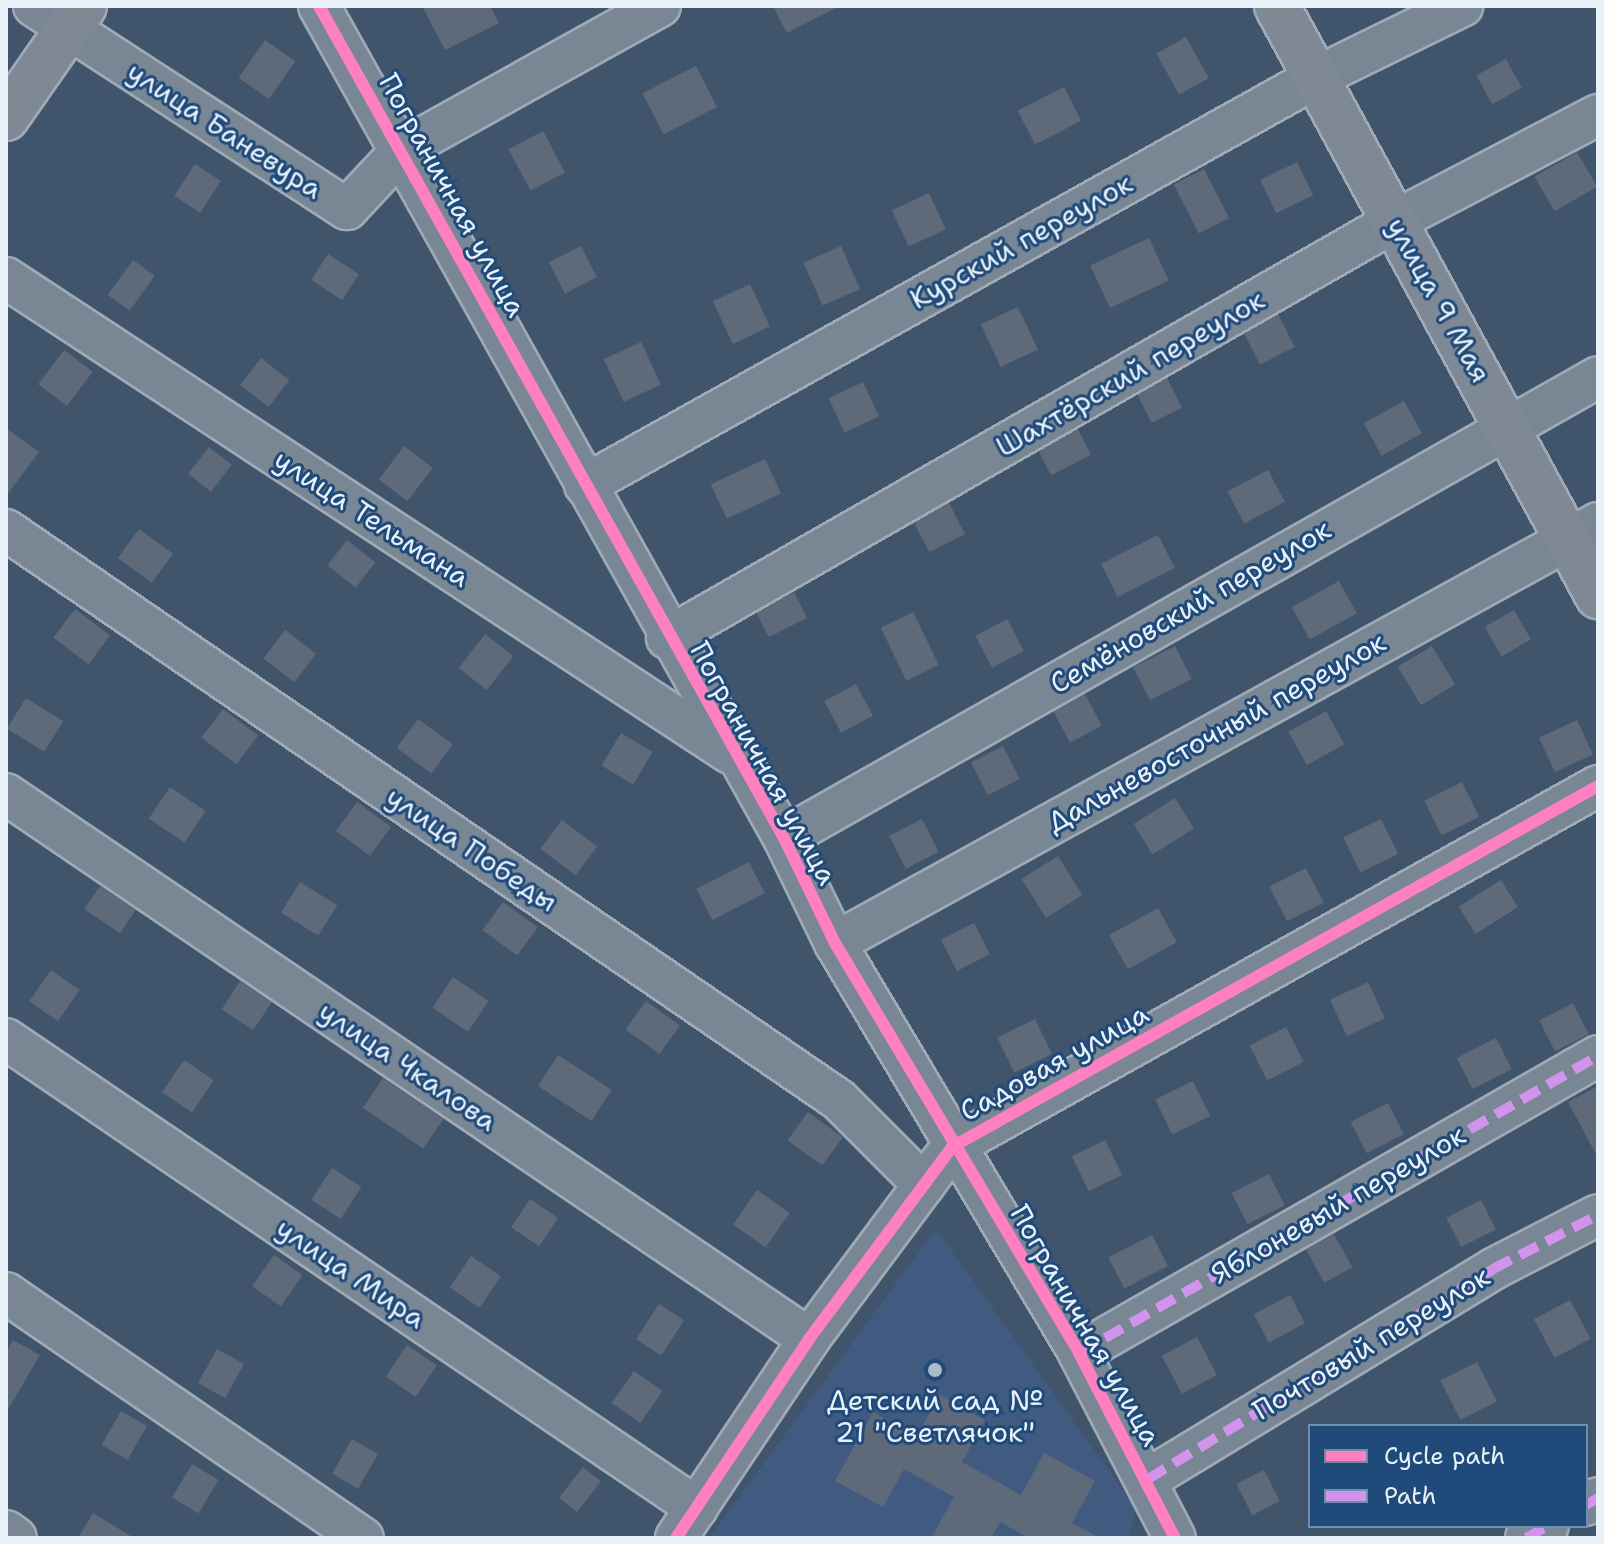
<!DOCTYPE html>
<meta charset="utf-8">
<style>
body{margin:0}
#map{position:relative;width:1604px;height:1544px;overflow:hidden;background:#40546c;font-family:"Shantell Sans",sans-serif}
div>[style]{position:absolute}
.built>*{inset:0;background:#415b80}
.building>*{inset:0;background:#5e6979;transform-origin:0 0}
.roads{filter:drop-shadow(2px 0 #9faab6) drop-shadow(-2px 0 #9faab6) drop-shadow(0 2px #9faab6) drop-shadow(0 -2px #9faab6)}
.minor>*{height:40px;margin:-20px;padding:0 20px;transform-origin:20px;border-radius:20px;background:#798694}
.major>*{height:44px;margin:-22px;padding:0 22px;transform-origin:22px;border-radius:22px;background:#7e8995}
.quiet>*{height:10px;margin-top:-5px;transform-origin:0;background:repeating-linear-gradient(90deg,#d193ec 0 20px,transparent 0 30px)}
.cycleway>*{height:12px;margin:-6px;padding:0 6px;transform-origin:6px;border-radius:6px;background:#ff80c0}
.dots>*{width:22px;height:22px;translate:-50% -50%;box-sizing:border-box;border:4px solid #1f4a7a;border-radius:50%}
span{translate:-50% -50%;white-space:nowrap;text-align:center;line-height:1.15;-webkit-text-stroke:6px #1f4a7a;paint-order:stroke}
.street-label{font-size:28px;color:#e8f1f8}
.poi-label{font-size:28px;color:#e8f1f8}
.frame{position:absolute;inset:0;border:8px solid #e8f1f8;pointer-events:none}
.legend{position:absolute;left:1308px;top:1424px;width:280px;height:104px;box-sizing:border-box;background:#1f4a7a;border:2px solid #6f8dac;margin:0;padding:10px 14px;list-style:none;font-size:24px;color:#e8f1f8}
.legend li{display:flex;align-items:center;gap:16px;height:40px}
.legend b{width:40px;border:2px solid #6f8dac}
</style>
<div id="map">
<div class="built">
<div style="clip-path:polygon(936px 1229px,1137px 1510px,1128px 1538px,709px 1538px)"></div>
</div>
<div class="building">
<div style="clip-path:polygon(422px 6px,490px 6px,499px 23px,445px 50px)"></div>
<div style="clip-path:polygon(773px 6px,840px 6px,787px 33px)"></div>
<div style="left:1186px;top:37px;width:47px;height:34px;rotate:61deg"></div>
<div style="left:265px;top:40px;width:37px;height:46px;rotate:35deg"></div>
<div style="left:1506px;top:59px;width:33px;height:34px;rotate:61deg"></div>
<div style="left:696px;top:66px;width:46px;height:60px;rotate:63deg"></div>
<div style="left:1064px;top:87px;width:38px;height:52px;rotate:63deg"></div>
<div style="left:543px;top:131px;width:47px;height:39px;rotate:62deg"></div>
<div style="left:1577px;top:152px;width:40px;height:49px;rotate:60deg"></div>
<div style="left:1297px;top:162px;width:37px;height:41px;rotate:64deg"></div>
<div style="left:195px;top:164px;width:31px;height:38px;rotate:33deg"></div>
<div style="left:1204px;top:169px;width:55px;height:34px;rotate:63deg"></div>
<div style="left:929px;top:193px;width:40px;height:41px;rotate:65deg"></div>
<div style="left:1149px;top:238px;width:47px;height:65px;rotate:65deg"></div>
<div style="left:581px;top:246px;width:35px;height:36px;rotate:63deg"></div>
<div style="left:841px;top:246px;width:47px;height:41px;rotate:66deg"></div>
<div style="left:328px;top:254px;width:37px;height:31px;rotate:33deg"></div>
<div style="left:133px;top:260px;width:27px;height:43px;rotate:36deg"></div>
<div style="left:750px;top:284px;width:47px;height:41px;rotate:65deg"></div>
<div style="left:1018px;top:307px;width:47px;height:41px;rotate:65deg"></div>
<div style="left:1278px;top:314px;width:37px;height:39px;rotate:63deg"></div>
<div style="left:641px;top:342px;width:47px;height:41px;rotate:65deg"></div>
<div style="left:64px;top:350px;width:36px;height:43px;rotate:37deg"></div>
<div style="left:261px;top:358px;width:36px;height:34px;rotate:38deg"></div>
<div style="left:1167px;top:378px;width:33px;height:34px;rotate:63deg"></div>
<div style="left:863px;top:382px;width:38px;height:38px;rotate:65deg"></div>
<div style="left:1404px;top:401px;width:37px;height:46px;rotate:61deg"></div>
<div style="clip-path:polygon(6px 428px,39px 452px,6px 496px)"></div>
<div style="left:1078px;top:429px;width:29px;height:45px;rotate:63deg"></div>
<div style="left:404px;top:446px;width:36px;height:42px;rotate:37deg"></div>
<div style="left:209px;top:447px;width:29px;height:34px;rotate:38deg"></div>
<div style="left:765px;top:459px;width:38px;height:60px;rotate:65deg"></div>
<div style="left:1268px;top:470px;width:36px;height:46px;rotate:62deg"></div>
<div style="left:949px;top:503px;width:35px;height:40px;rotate:63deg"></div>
<div style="left:139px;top:529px;width:42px;height:36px;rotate:36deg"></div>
<div style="left:1158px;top:535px;width:37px;height:64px;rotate:63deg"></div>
<div style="left:347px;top:540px;width:36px;height:32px;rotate:38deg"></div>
<div style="left:1339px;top:581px;width:37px;height:54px;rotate:61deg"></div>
<div style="left:794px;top:592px;width:29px;height:43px;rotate:63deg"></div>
<div style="left:75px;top:609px;width:44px;height:36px;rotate:37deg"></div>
<div style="left:1514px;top:610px;width:34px;height:34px;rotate:60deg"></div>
<div style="left:913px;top:612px;width:59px;height:36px;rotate:64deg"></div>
<div style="left:1007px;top:619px;width:36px;height:36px;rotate:62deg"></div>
<div style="left:285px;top:630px;width:39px;height:36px;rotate:37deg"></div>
<div style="left:485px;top:634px;width:36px;height:43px;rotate:38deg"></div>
<div style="left:1175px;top:646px;width:37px;height:47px;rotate:63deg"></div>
<div style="left:1432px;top:646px;width:45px;height:40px;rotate:59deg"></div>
<div style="left:856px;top:684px;width:36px;height:36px;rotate:62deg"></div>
<div style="left:1085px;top:694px;width:36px;height:36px;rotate:62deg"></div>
<div style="left:26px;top:698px;width:44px;height:36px;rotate:32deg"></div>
<div style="left:223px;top:709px;width:44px;height:36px;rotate:37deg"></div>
<div style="left:1326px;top:711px;width:38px;height:43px;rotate:61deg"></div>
<div style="left:418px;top:719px;width:43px;height:36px;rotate:36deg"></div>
<div style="left:1577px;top:720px;width:38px;height:42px;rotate:65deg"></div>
<div style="left:621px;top:733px;width:37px;height:38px;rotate:31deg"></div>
<div style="left:1003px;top:746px;width:37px;height:36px;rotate:63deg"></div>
<div style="left:1462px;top:782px;width:39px;height:42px;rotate:64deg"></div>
<div style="left:170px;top:787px;width:43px;height:38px;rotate:34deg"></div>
<div style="left:1175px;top:798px;width:36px;height:49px;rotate:58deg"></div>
<div style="left:357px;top:802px;width:42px;height:36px;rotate:36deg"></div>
<div style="left:922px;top:819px;width:37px;height:37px;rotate:63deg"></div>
<div style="left:1381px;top:819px;width:39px;height:42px;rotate:64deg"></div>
<div style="left:562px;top:820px;width:44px;height:36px;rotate:37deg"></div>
<div style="left:1058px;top:856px;width:46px;height:43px;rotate:58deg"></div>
<div style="left:749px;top:862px;width:35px;height:59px;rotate:63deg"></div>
<div style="left:1306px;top:868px;width:39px;height:41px;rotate:63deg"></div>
<div style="left:1501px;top:880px;width:32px;height:50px;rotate:58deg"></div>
<div style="left:300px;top:882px;width:44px;height:36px;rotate:32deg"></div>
<div style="left:100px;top:886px;width:43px;height:28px;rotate:34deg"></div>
<div style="left:503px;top:902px;width:43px;height:35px;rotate:36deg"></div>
<div style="left:1158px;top:908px;width:39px;height:56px;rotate:61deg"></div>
<div style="left:974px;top:923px;width:35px;height:37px;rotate:63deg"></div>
<div style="left:51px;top:970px;width:35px;height:38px;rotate:35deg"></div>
<div style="left:453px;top:977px;width:43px;height:37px;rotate:34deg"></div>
<div style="left:240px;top:981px;width:38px;height:34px;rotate:33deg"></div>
<div style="left:1368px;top:982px;width:40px;height:42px;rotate:65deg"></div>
<div style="left:646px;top:1001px;width:42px;height:35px;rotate:36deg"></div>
<div style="left:1573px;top:1003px;width:35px;height:38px;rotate:63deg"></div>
<div style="left:1035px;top:1019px;width:39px;height:42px;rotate:64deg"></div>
<div style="left:1286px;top:1027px;width:39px;height:41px;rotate:63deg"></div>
<div style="left:1496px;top:1038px;width:35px;height:44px;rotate:63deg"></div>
<div style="left:558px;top:1055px;width:64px;height:37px;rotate:33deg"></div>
<div style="left:184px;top:1060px;width:36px;height:39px;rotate:34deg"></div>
<div style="left:383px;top:1078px;width:73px;height:36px;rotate:34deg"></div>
<div style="left:1193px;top:1081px;width:39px;height:42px;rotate:64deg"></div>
<div style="clip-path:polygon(1598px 1086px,1598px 1158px,1568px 1102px)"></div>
<div style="left:1388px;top:1103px;width:35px;height:42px;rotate:63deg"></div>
<div style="left:808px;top:1112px;width:43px;height:35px;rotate:36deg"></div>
<div style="left:1105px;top:1140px;width:39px;height:37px;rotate:64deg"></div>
<div style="left:332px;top:1168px;width:35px;height:38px;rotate:33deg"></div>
<div style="left:1269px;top:1174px;width:35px;height:42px;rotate:63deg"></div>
<div style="left:757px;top:1190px;width:40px;height:42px;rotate:35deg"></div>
<div style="left:530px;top:1199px;width:34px;height:34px;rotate:34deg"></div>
<div style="left:1481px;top:1200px;width:33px;height:39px;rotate:63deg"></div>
<div style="left:1334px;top:1234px;width:38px;height:32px;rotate:61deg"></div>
<div style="left:1152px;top:1235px;width:35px;height:49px;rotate:63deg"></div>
<div style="left:274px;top:1255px;width:35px;height:38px;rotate:35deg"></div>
<div style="left:471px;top:1256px;width:36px;height:38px;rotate:34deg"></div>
<div style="left:1290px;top:1295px;width:32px;height:41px;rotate:62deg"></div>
<div style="left:1570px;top:1300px;width:44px;height:41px;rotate:62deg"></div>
<div style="left:659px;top:1304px;width:30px;height:42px;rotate:33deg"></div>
<div style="left:1197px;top:1337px;width:43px;height:40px;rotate:62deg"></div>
<div style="clip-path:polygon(13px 1340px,40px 1355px,6px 1413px,6px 1352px)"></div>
<div style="left:407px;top:1345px;width:36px;height:38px;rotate:34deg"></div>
<div style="left:217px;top:1349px;width:31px;height:39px;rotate:29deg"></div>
<div style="left:1477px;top:1362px;width:44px;height:41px;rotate:63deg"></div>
<div style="left:634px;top:1371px;width:35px;height:39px;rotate:35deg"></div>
<div style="clip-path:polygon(940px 1395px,985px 1420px,962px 1462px,1021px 1495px,1044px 1453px,1095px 1481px,1072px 1523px,1100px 1538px,1029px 1538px,1000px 1522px,991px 1538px,931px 1538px,954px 1497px,904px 1469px,883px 1507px,835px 1481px,873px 1412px,916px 1437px)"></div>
<div style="left:121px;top:1411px;width:30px;height:39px;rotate:30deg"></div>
<div style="left:352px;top:1439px;width:30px;height:40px;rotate:30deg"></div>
<div style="left:192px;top:1464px;width:31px;height:39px;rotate:31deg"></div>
<div style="left:583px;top:1467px;width:23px;height:39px;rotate:38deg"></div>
<div style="left:1264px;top:1470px;width:35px;height:31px;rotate:63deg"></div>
<div style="clip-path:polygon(93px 1513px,134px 1538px,78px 1538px)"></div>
</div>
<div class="roads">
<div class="minor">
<div style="left:34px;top:6px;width:373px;rotate:33deg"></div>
<div style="left:347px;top:209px;width:82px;rotate:-47deg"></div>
<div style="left:403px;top:149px;width:294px;rotate:-29.1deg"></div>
<div style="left:319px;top:6px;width:953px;rotate:60.8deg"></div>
<div style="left:784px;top:838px;width:117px;rotate:64.1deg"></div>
<div style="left:835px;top:943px;width:477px;rotate:59.2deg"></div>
<div style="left:1079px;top:1353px;width:208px;rotate:62.6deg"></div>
<div style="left:6px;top:278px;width:866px;rotate:33.27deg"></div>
<div style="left:585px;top:485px;width:836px;rotate:-29.14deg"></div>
<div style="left:1315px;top:78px;width:164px;rotate:-26.1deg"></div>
<div style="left:6px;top:530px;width:1009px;rotate:34.38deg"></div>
<div style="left:839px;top:1100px;width:120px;rotate:45deg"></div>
<div style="left:667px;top:638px;width:839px;rotate:-29.8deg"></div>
<div style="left:1395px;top:221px;width:229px;rotate:-27.6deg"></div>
<div style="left:6px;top:794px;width:970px;rotate:34.16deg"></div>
<div style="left:784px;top:838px;width:935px;rotate:-29.52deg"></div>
<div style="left:835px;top:943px;width:871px;rotate:-28.83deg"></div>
<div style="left:6px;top:1039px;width:835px;rotate:34.17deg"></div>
<div style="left:6px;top:1293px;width:433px;rotate:34.5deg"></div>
<div style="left:1079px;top:1353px;width:598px;rotate:-29.78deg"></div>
<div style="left:1148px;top:1479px;width:404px;rotate:-31.3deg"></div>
<div style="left:1493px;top:1269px;width:118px;rotate:-27.2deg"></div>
<div style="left:1586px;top:1505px;width:14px;rotate:-30deg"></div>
<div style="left:6px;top:1531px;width:12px;rotate:35deg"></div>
<div style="left:676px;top:1538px;width:239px;rotate:-56.2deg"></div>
<div style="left:809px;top:1339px;width:239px;rotate:-53.3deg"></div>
<div style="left:952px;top:1147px;width:740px;rotate:-29.2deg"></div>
<div style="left:1526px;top:1538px;width:25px;rotate:-29deg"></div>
</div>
<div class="major">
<div style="left:1277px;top:6px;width:672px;rotate:61.45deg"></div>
<div style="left:6px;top:118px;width:136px;rotate:-55.1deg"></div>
</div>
</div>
<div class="quiet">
<div style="left:1079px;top:1353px;width:598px;rotate:-29.78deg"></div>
<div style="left:1148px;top:1479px;width:404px;rotate:-31.3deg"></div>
<div style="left:1493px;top:1269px;width:118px;rotate:-27.2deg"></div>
<div style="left:1586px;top:1505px;width:14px;rotate:-30deg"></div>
<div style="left:1526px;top:1538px;width:25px;rotate:-29deg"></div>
</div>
<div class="cycleway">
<div style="left:319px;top:6px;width:953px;rotate:60.8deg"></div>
<div style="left:784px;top:838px;width:117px;rotate:64.1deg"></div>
<div style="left:835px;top:943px;width:477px;rotate:59.2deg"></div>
<div style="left:1079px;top:1353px;width:208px;rotate:62.6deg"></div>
<div style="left:676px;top:1538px;width:239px;rotate:-56.2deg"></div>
<div style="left:809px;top:1339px;width:239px;rotate:-53.3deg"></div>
<div style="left:952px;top:1147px;width:740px;rotate:-29.2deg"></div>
</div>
<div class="dots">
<div style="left:935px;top:1370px;background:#adbac7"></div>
</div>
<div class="street-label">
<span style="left:225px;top:130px;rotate:33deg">улица Баневура</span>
<span style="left:453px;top:195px;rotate:61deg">Пограничная улица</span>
<span style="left:1021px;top:241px;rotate:-29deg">Курский переулок</span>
<span style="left:1439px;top:300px;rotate:61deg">улица 9 Мая</span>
<span style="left:1130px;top:373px;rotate:-30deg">Шахтёрский переулок</span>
<span style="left:372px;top:518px;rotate:33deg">улица Тельмана</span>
<span style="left:1190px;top:606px;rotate:-30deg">Семёновский переулок</span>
<span style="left:1216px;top:732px;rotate:-29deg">Дальневосточный переулок</span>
<span style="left:764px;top:763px;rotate:61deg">Пограничная улица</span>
<span style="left:472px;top:849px;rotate:34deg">улица Победы</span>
<span style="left:1054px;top:1062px;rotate:-29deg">Садовая улица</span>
<span style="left:408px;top:1066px;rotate:34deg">улица Чкалова</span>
<span style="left:1338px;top:1204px;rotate:-30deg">Яблоневый переулок</span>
<span style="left:351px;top:1273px;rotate:34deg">улица Мира</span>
<span style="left:1086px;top:1325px;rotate:60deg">Пограничная улица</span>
<span style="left:1371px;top:1343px;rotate:-31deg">Почтовый переулок</span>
</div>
<div class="poi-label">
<span style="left:935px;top:1416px">Детский сад №<br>21 "Светлячок"</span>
</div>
<div class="frame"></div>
<ul class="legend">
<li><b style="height:10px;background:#ff80c0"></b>Cycle path</li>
<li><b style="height:10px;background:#d193ec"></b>Path</li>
</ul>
</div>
